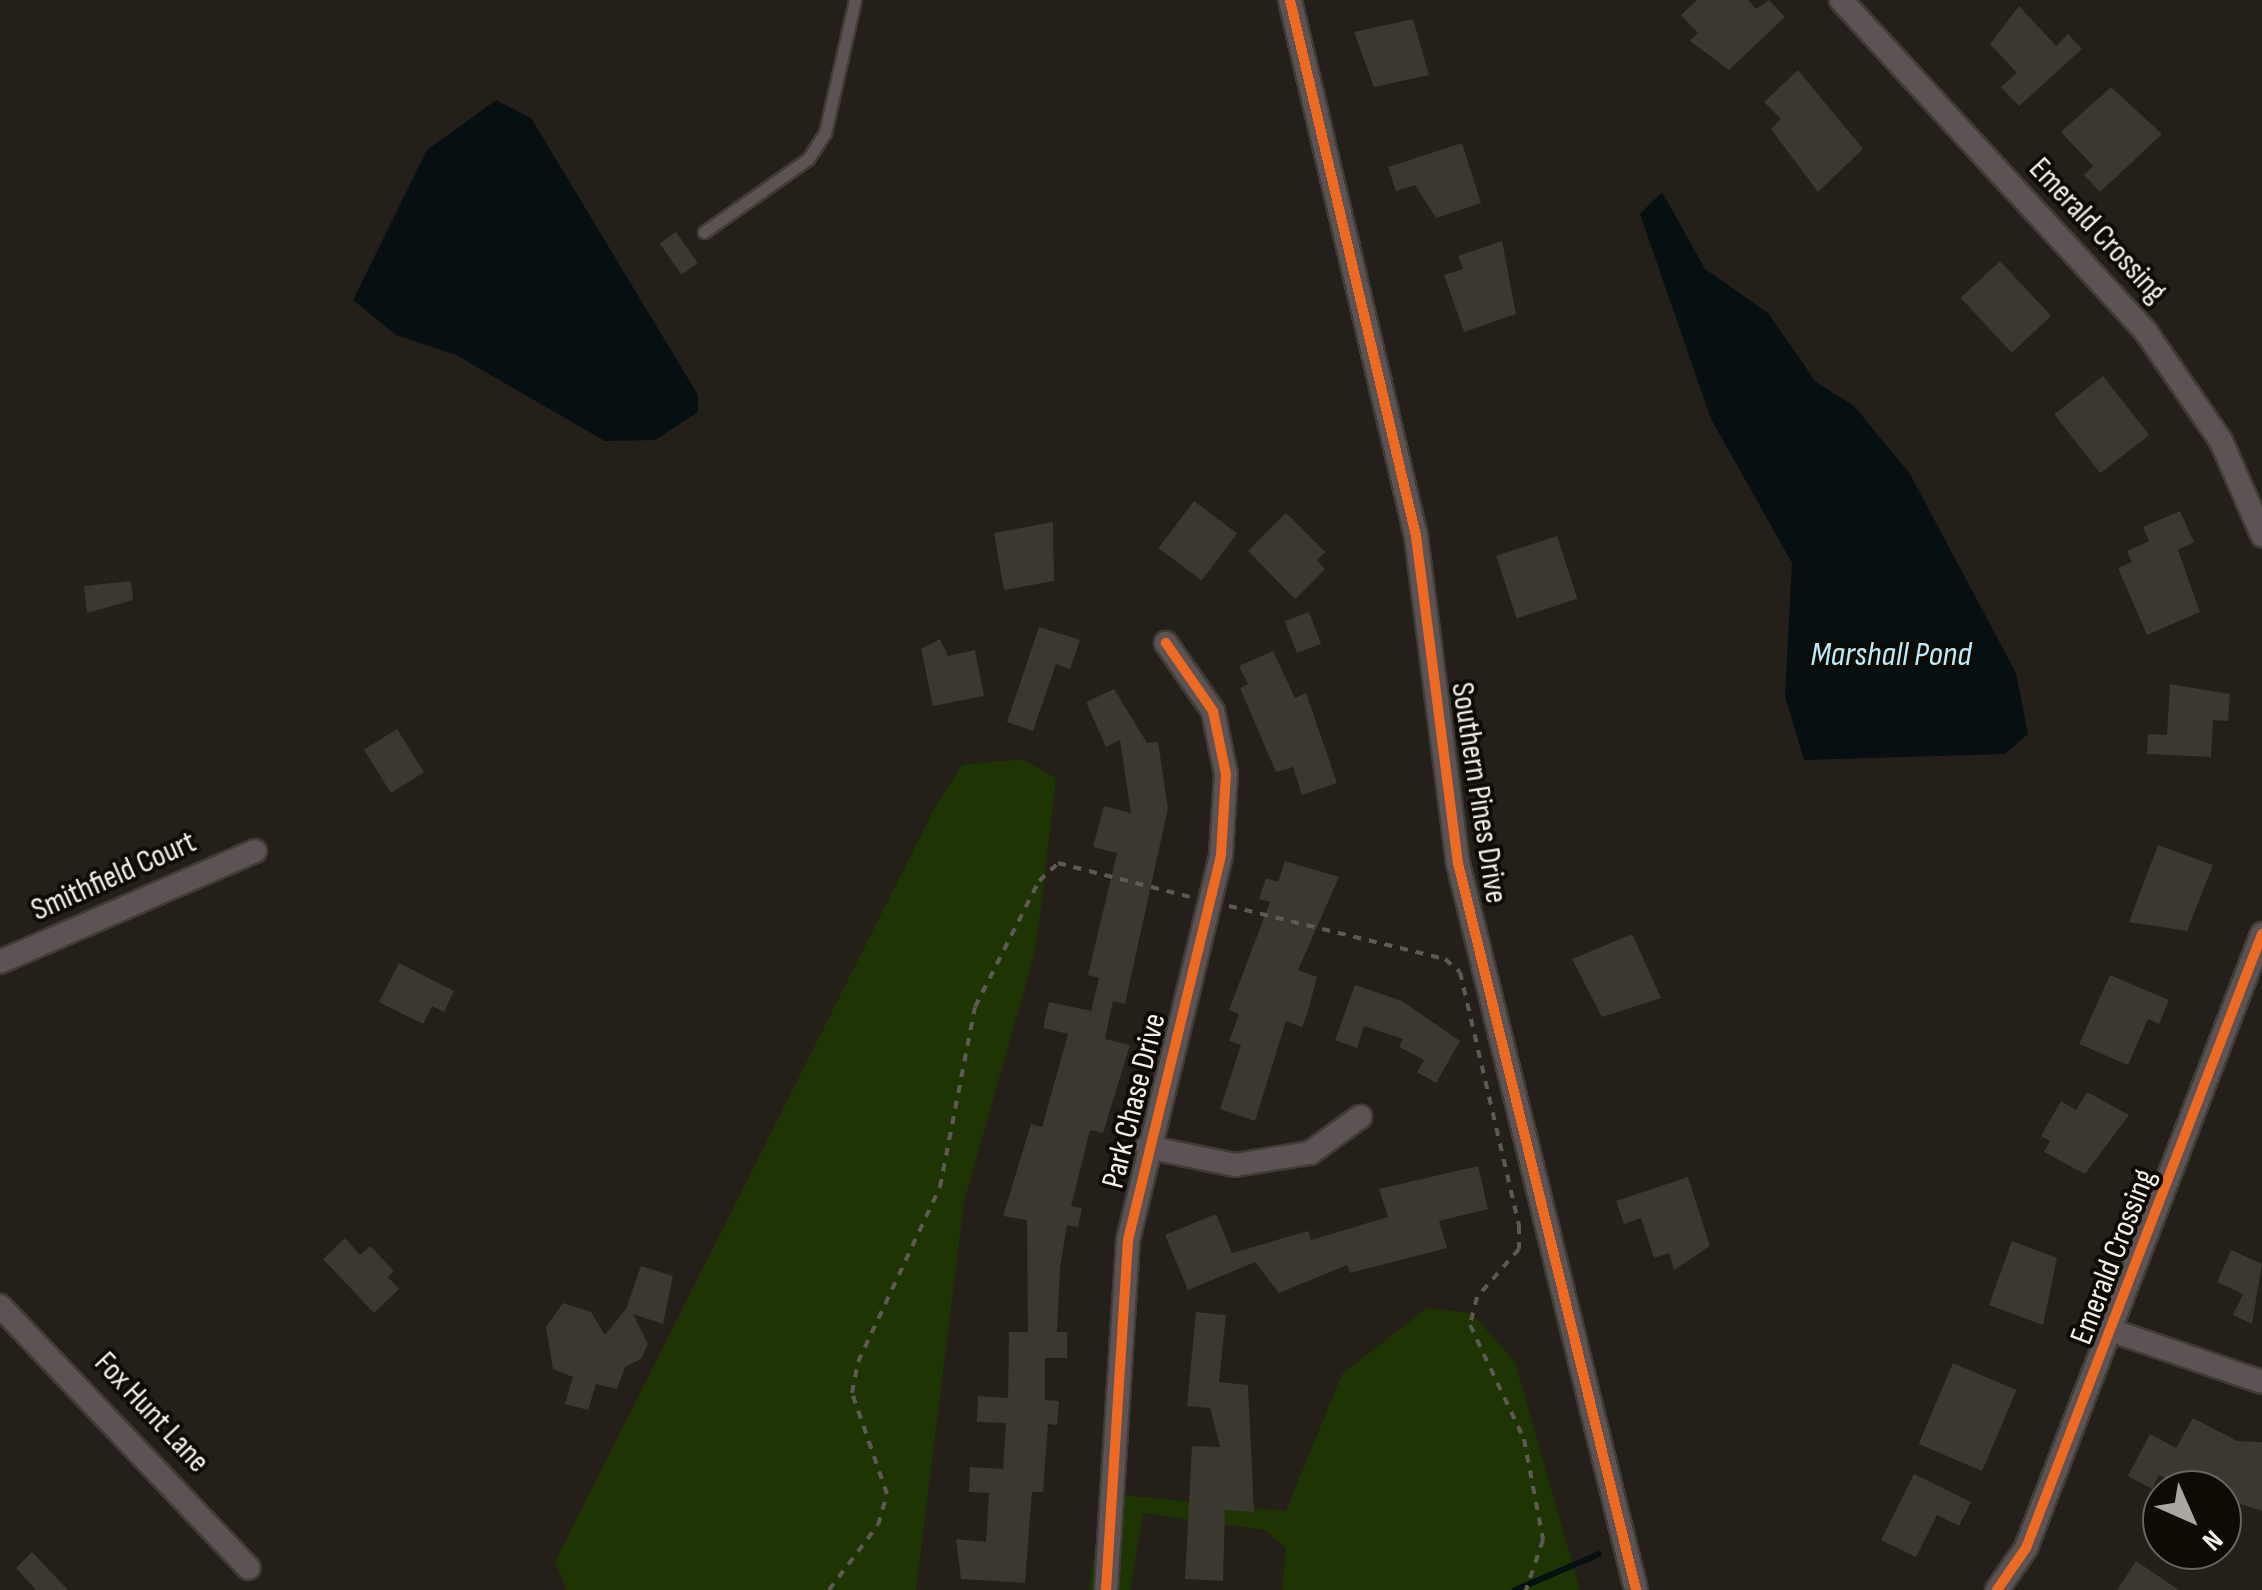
<!DOCTYPE html>
<style>
body{margin:0}
#map{position:relative;width:2262px;height:1590px;overflow:hidden;background:#241f18;font-family:"Sofia Sans Condensed",sans-serif}
div>[style]{position:absolute}
.green>*{inset:0;background:#1e3503}
.water>*{inset:0;background:#061013}
.stream>*{height:6px;margin:-3px;padding:0 3px;transform-origin:3px;border-radius:3px;background:#061013}
.building>*{inset:0;background:#3b3731;transform-origin:0 0}
.path>*{height:4px;margin-top:-2px;transform-origin:0;background:repeating-linear-gradient(90deg,#605857 0 8px,transparent 0 16px)}
.roads{filter:drop-shadow(2px 0 #403c36) drop-shadow(-2px 0 #403c36) drop-shadow(0 2px #403c36) drop-shadow(0 -2px #403c36)}
.lane>*{height:11px;margin:-5.5px;padding:0 5.5px;transform-origin:5.5px;border-radius:5.5px;background:#5d5254}
.street>*{height:22px;margin:-11px;padding:0 11px;transform-origin:11px;border-radius:11px;background:#5d5254}
.cycleway>*{height:10px;margin:-5px;padding:0 5px;transform-origin:5px;border-radius:5px;background:#ed6a23}
span{translate:-50% -50%;white-space:nowrap;text-align:center;line-height:1.15;-webkit-text-stroke:8px #0e0b05;paint-order:stroke}
.street-label{font-size:32px;color:#f4efe6}
.water-label{font-size:35px;color:#bbecfb;font-style:italic}
.north{position:absolute;left:2142px;top:1470px;width:100px;height:100px;box-sizing:border-box;background:#0e0b05;border:2px solid #6a665f;border-radius:50%;rotate:135deg;font-size:28px;font-weight:700;line-height:40px;text-align:center;color:#f4efe6}
.north::after{content:'';display:block;margin:auto;width:35px;height:45px;background:#aba69e;clip-path:polygon(50% 0,100% 100%,50% 72%,0 100%)}
</style>
<div id="map">
<div class="green">
<div style="clip-path:polygon(1022px 759px,1056px 778px,1045px 874px,1035px 952px,964px 1201px,916px 1590px,567px 1590px,555px 1562px,934px 809px,962px 765px)"></div>
<div style="clip-path:polygon(1427px 1308px,1472px 1313px,1515px 1362px,1580px 1590px,1282px 1590px,1286px 1548px,1265px 1530px,1143px 1513px,1130px 1590px,1089px 1590px,1102px 1493px,1286px 1511px,1342px 1374px)"></div>
</div>
<div class="water">
<div style="clip-path:polygon(496px 100px,531px 118px,698px 395px,698px 412px,655px 440px,605px 441px,456px 355px,396px 335px,353px 300px,427px 150px)"></div>
<div style="clip-path:polygon(1662px 192px,1705px 269px,1768px 313px,1816px 382px,1854px 406px,1910px 474px,2016px 673px,2028px 734px,2005px 754px,1804px 760px,1785px 696px,1792px 563px,1711px 419px,1640px 214px)"></div>
</div>
<div class="stream">
<div style="left:1515px;top:1590px;width:91px;rotate:-23.2deg"></div>
</div>
<div class="building">
<div style="clip-path:polygon(1697px 0,1748px 0,1756px 9px,1769px 0,1785px 17px,1729px 70px,1690px 41px,1698px 33px,1681px 15px)"></div>
<div style="clip-path:polygon(2019px 6px,2056px 46px,2068px 34px,2082px 49px,2019px 106px,2001px 87px,2017px 73px,1990px 44px)"></div>
<div style="clip-path:polygon(1413px 19px,1429px 75px,1374px 87px,1354px 32px)"></div>
<div style="clip-path:polygon(1798px 70px,1863px 149px,1818px 192px,1771px 129px,1781px 119px,1764px 102px)"></div>
<div style="clip-path:polygon(2111px 87px,2162px 134px,2100px 192px,2084px 175px,2093px 166px,2061px 132px)"></div>
<div style="clip-path:polygon(1462px 143px,1481px 203px,1436px 218px,1415px 185px,1396px 191px,1388px 167px)"></div>
<div style="left:676px;top:232px;width:38px;height:20px;rotate:55deg"></div>
<div style="clip-path:polygon(1502px 241px,1516px 314px,1464px 332px,1444px 275px,1463px 269px,1458px 256px)"></div>
<div style="left:2000px;top:261px;width:75px;height:54px;rotate:47deg"></div>
<div style="left:2103px;top:376px;width:75px;height:62px;rotate:52deg"></div>
<div style="left:1194px;top:501px;width:54px;height:59px;rotate:37deg"></div>
<div style="clip-path:polygon(2180px 511px,2194px 542px,2178px 550px,2200px 612px,2147px 635px,2118px 568px,2132px 562px,2127px 551px,2149px 541px,2143px 527px)"></div>
<div style="clip-path:polygon(1286px 513px,1325px 552px,1317px 560px,1325px 569px,1295px 599px,1248px 551px)"></div>
<div style="clip-path:polygon(1053px 522px,1054px 581px,1004px 590px,994px 533px)"></div>
<div style="left:1557px;top:536px;width:66px;height:64px;rotate:72deg"></div>
<div style="clip-path:polygon(131px 581px,133px 600px,87px 613px,84px 586px)"></div>
<div style="left:1309px;top:612px;width:34px;height:26px;rotate:69deg"></div>
<div style="clip-path:polygon(1039px 627px,1080px 640px,1070px 669px,1056px 664px,1033px 731px,1007px 722px)"></div>
<div style="clip-path:polygon(940px 639px,948px 656px,975px 650px,984px 696px,933px 706px,921px 649px)"></div>
<div style="clip-path:polygon(1273px 651px,1295px 698px,1306px 693px,1337px 783px,1302px 795px,1293px 767px,1276px 772px,1240px 688px,1248px 684px,1239px 666px)"></div>
<div style="clip-path:polygon(2170px 684px,2230px 694px,2228px 721px,2213px 720px,2211px 757px,2147px 754px,2148px 734px,2167px 735px)"></div>
<div style="clip-path:polygon(1114px 689px,1147px 743px,1158px 742px,1168px 808px,1125px 1004px,1113px 1001px,1105px 1039px,1130px 1045px,1103px 1133px,1090px 1130px,1071px 1206px,1082px 1208px,1078px 1227px,1067px 1225px,1060px 1268px,1057px 1332px,1067px 1332px,1067px 1358px,1045px 1358px,1045px 1400px,1059px 1401px,1057px 1425px,1048px 1424px,1043px 1492px,1032px 1492px,1025px 1583px,961px 1579px,956px 1539px,986px 1542px,989px 1493px,969px 1492px,970px 1467px,1003px 1469px,1006px 1423px,977px 1422px,978px 1396px,1008px 1398px,1009px 1332px,1028px 1332px,1027px 1220px,1003px 1216px,1031px 1124px,1042px 1127px,1068px 1034px,1043px 1028px,1049px 1002px,1091px 1011px,1099px 978px,1088px 975px,1117px 853px,1093px 847px,1104px 806px,1131px 813px,1120px 740px,1106px 747px,1086px 702px)"></div>
<div style="left:397px;top:729px;width:51px;height:39px;rotate:58deg"></div>
<div style="clip-path:polygon(2158px 845px,2213px 865px,2187px 931px,2129px 922px)"></div>
<div style="clip-path:polygon(1285px 861px,1339px 877px,1298px 970px,1317px 977px,1308px 1011px,1302px 1027px,1286px 1021px,1255px 1121px,1220px 1109px,1241px 1045px,1229px 1041px,1239px 1014px,1229px 1010px,1270px 902px,1259px 899px,1266px 878px,1278px 882px)"></div>
<div style="clip-path:polygon(1632px 934px,1661px 998px,1602px 1017px,1572px 959px)"></div>
<div style="clip-path:polygon(399px 963px,454px 991px,444px 1012px,432px 1006px,423px 1024px,379px 1002px)"></div>
<div style="clip-path:polygon(2110px 975px,2169px 1000px,2159px 1024px,2148px 1019px,2128px 1065px,2079px 1044px)"></div>
<div style="clip-path:polygon(1355px 985px,1402px 1001px,1460px 1041px,1436px 1083px,1417px 1072px,1424px 1060px,1399px 1047px,1403px 1039px,1364px 1026px,1357px 1048px,1335px 1040px)"></div>
<div style="clip-path:polygon(2087px 1092px,2129px 1115px,2085px 1174px,2044px 1152px,2050px 1141px,2041px 1136px,2061px 1101px,2076px 1110px)"></div>
<div style="clip-path:polygon(1478px 1166px,1488px 1209px,1439px 1221px,1447px 1248px,1350px 1273px,1347px 1265px,1279px 1293px,1255px 1262px,1188px 1290px,1165px 1235px,1216px 1214px,1232px 1253px,1308px 1231px,1311px 1240px,1388px 1217px,1379px 1189px)"></div>
<div style="clip-path:polygon(1688px 1177px,1710px 1246px,1674px 1270px,1669px 1253px,1654px 1258px,1641px 1218px,1624px 1224px,1616px 1201px)"></div>
<div style="clip-path:polygon(345px 1238px,360px 1255px,370px 1246px,394px 1271px,388px 1277px,399px 1289px,374px 1313px,323px 1259px)"></div>
<div style="clip-path:polygon(2012px 1241px,2057px 1258px,2043px 1325px,1989px 1305px)"></div>
<div style="clip-path:polygon(2231px 1250px,2262px 1264px,2252px 1324px,2233px 1315px,2243px 1294px,2217px 1282px)"></div>
<div style="clip-path:polygon(641px 1266px,673px 1276px,663px 1324px,633px 1314px,648px 1344px,641px 1359px,625px 1367px,617px 1389px,596px 1384px,588px 1410px,565px 1404px,573px 1377px,553px 1369px,546px 1327px,563px 1303px,591px 1312px,605px 1335px,626px 1309px)"></div>
<div style="clip-path:polygon(1196px 1312px,1226px 1315px,1219px 1382px,1248px 1385px,1254px 1512px,1225px 1510px,1223px 1581px,1185px 1579px,1192px 1446px,1220px 1447px,1210px 1408px,1187px 1406px)"></div>
<div style="left:1953px;top:1363px;width:69px;height:88px;rotate:23deg"></div>
<div style="clip-path:polygon(2193px 1418px,2237px 1441px,2262px 1442px,2262px 1511px,2222px 1498px,2222px 1490px,2189px 1490px,2159px 1475px,2152px 1489px,2128px 1476px,2150px 1434px,2176px 1448px)"></div>
<div style="clip-path:polygon(1914px 1474px,1971px 1502px,1959px 1526px,1937px 1515px,1916px 1557px,1881px 1540px)"></div>
<div style="clip-path:polygon(32px 1552px,68px 1590px,36px 1590px,16px 1568px)"></div>
<div style="clip-path:polygon(2136px 1561px,2179px 1590px,2117px 1590px)"></div>
</div>
<div class="path">
<div style="left:1229px;top:906px;width:222px;rotate:13.8deg"></div>
<div style="left:1445px;top:959px;width:20px;rotate:41deg"></div>
<div style="left:1460px;top:972px;width:261px;rotate:76.9deg"></div>
<div style="left:1519px;top:1226px;width:23px;rotate:90deg"></div>
<div style="left:1519px;top:1249px;width:64px;rotate:131.2deg"></div>
<div style="left:1477px;top:1297px;width:29px;rotate:104deg"></div>
<div style="left:1470px;top:1325px;width:126px;rotate:64.7deg"></div>
<div style="left:1524px;top:1439px;width:103px;rotate:79.3deg"></div>
<div style="left:1543px;top:1540px;width:53px;rotate:108.8deg"></div>
<div style="left:829px;top:1590px;width:81px;rotate:-53deg"></div>
<div style="left:878px;top:1525px;width:32px;rotate:-74deg"></div>
<div style="left:887px;top:1494px;width:107px;rotate:-109.1deg"></div>
<div style="left:852px;top:1393px;width:32px;rotate:-79deg"></div>
<div style="left:858px;top:1362px;width:193px;rotate:-64.9deg"></div>
<div style="left:940px;top:1187px;width:183px;rotate:-79deg"></div>
<div style="left:975px;top:1007px;width:141px;rotate:-63.1deg"></div>
<div style="left:1039px;top:881px;width:26px;rotate:-43deg"></div>
<div style="left:1058px;top:863px;width:136px;rotate:14.4deg"></div>
</div>
<div class="roads">
<div class="lane">
<div style="left:704px;top:232px;width:127px;rotate:-35.1deg"></div>
<div style="left:808px;top:159px;width:31px;rotate:-57deg"></div>
<div style="left:825px;top:133px;width:136px;rotate:-77.3deg"></div>
</div>
<div class="street">
<div style="left:1290px;top:0;width:551px;rotate:76.77deg"></div>
<div style="left:1416px;top:536px;width:330px;rotate:82.7deg"></div>
<div style="left:1458px;top:863px;width:748px;rotate:76.24deg"></div>
<div style="left:1841px;top:0;width:451px;rotate:47.4deg"></div>
<div style="left:2146px;top:332px;width:132px;rotate:55.5deg"></div>
<div style="left:2221px;top:441px;width:103px;rotate:66.4deg"></div>
<div style="left:0;top:962px;width:278px;rotate:-23.5deg"></div>
<div style="left:1147px;top:1147px;width:90px;rotate:11.6deg"></div>
<div style="left:1235px;top:1165px;width:76px;rotate:-9.1deg"></div>
<div style="left:1310px;top:1153px;width:62px;rotate:-35.8deg"></div>
<div style="left:0;top:1306px;width:361px;rotate:46.5deg"></div>
<div style="left:2113px;top:1331px;width:157px;rotate:18.9deg"></div>
<div style="left:1106px;top:1590px;width:351px;rotate:-86.4deg"></div>
<div style="left:1128px;top:1240px;width:396px;rotate:-76.4deg"></div>
<div style="left:1221px;top:855px;width:81px;rotate:-86.5deg"></div>
<div style="left:1226px;top:774px;width:64px;rotate:-101.7deg"></div>
<div style="left:1213px;top:711px;width:83px;rotate:-124.7deg"></div>
<div style="left:1997px;top:1590px;width:51px;rotate:-55.4deg"></div>
<div style="left:2026px;top:1548px;width:658px;rotate:-68.97deg"></div>
</div>
</div>
<div class="cycleway">
<div style="left:1290px;top:0;width:551px;rotate:76.77deg"></div>
<div style="left:1416px;top:536px;width:330px;rotate:82.7deg"></div>
<div style="left:1458px;top:863px;width:748px;rotate:76.24deg"></div>
<div style="left:1106px;top:1590px;width:351px;rotate:-86.4deg"></div>
<div style="left:1128px;top:1240px;width:396px;rotate:-76.4deg"></div>
<div style="left:1221px;top:855px;width:81px;rotate:-86.5deg"></div>
<div style="left:1226px;top:774px;width:64px;rotate:-101.7deg"></div>
<div style="left:1213px;top:711px;width:83px;rotate:-124.7deg"></div>
<div style="left:1997px;top:1590px;width:51px;rotate:-55.4deg"></div>
<div style="left:2026px;top:1548px;width:658px;rotate:-68.97deg"></div>
</div>
<div class="street-label">
<span style="left:2097px;top:231px;rotate:47deg">Emerald Crossing</span>
<span style="left:1478px;top:793px;rotate:81deg">Southern Pines Drive</span>
<span style="left:114px;top:877px;rotate:-24deg">Smithfield Court</span>
<span style="left:1135px;top:1101px;rotate:-76deg">Park Chase Drive</span>
<span style="left:2114px;top:1257px;rotate:-69deg">Emerald Crossing</span>
<span style="left:151px;top:1413px;rotate:47deg">Fox Hunt Lane</span>
</div>
<div class="water-label">
<span style="left:1891px;top:655px">Marshall Pond</span>
</div>
<div class="north">N</div>
</div>
